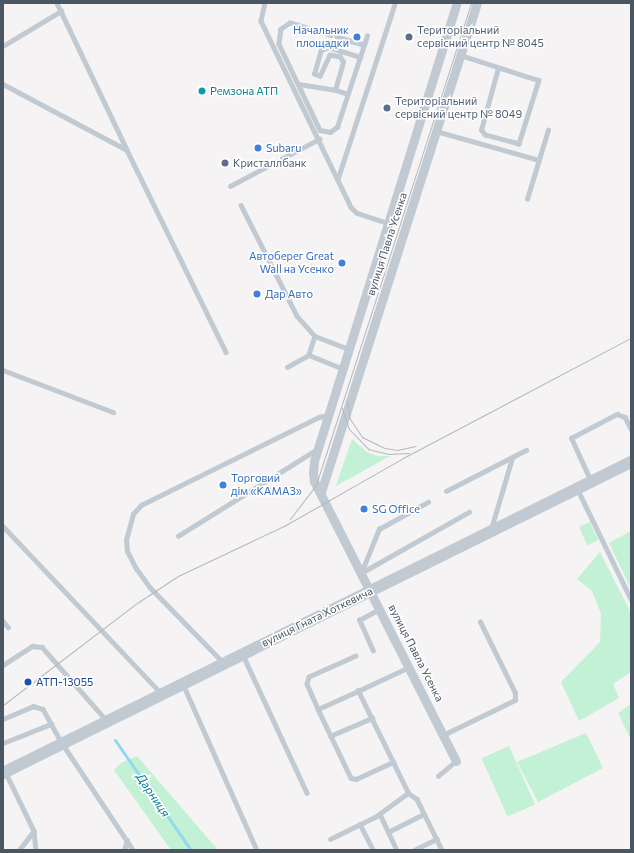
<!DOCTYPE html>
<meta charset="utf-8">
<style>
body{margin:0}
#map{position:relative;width:634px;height:853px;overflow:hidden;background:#f5f3f3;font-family:Commissioner,sans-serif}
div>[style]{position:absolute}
.green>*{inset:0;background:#c3f1d5;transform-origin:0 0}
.stream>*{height:3px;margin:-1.5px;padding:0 1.5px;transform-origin:1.5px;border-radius:1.5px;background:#90daee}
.service>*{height:4.5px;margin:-2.25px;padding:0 2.25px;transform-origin:2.25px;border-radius:2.25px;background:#c1cad2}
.minor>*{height:9px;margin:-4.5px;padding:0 4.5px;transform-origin:4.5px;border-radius:4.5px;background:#c1cad2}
.tertiary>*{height:12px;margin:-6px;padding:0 6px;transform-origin:6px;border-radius:6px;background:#c1cad2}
.tram>*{height:1px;margin:-0.5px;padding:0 0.5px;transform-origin:0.5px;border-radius:0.5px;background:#b5b8bd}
.dots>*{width:11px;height:11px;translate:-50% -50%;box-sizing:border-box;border:2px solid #fff;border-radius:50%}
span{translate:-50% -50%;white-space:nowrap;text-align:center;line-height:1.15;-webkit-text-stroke:3px #fff;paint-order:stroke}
.shop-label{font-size:11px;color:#366cbe}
.right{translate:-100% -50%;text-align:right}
.left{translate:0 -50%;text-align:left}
.service-label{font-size:11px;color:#4e5e75}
.culture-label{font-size:11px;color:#0d838f}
.street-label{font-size:11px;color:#4a5661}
.transit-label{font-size:11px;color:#164399}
.water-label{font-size:12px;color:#0c7c9b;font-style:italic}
.frame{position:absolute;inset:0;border:4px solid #4a5661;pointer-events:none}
</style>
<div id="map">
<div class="green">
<div style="clip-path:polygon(352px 439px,367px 452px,377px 456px,390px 456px,336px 486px)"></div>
<div style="left:590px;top:522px;width:20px;height:12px;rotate:66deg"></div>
<div style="clip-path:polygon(631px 531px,631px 589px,609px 543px)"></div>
<div style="clip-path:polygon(600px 552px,631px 613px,631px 672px,613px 684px,619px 698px,579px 721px,561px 682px,600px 642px,601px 614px,592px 591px,577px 579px)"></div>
<div style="clip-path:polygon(631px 704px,631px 740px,618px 713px)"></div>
<div style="clip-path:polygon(586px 733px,603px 768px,538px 802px,517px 762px)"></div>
<div style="left:509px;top:746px;width:64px;height:30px;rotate:66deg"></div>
<div style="clip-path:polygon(137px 756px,218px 850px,171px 850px,114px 770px,121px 763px)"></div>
</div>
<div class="stream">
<div style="left:115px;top:740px;width:134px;rotate:55.4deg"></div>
</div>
<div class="service">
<div style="left:57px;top:3px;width:163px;rotate:64.5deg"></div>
<div style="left:265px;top:3px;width:18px;rotate:103deg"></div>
<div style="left:261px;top:21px;width:207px;rotate:64.2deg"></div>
<div style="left:351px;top:207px;width:8px;rotate:45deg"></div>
<div style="left:357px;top:213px;width:33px;rotate:18deg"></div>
<div style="left:363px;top:45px;width:76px;rotate:-163.2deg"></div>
<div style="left:290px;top:23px;width:11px;rotate:146deg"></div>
<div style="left:281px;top:29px;width:15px;rotate:98deg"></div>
<div style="left:279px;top:44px;width:95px;rotate:64.5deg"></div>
<div style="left:320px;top:130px;width:10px;rotate:11deg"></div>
<div style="left:330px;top:132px;width:9px;rotate:-36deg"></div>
<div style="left:337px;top:127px;width:96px;rotate:-71.8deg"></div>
<div style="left:3px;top:46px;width:68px;rotate:-31.1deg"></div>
<div style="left:460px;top:55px;width:82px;rotate:17.8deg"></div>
<div style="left:538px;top:80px;width:1px"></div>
<div style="left:539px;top:80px;width:67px;rotate:107.4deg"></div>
<div style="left:519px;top:144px;width:35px;rotate:-165deg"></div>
<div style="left:485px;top:135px;width:6px;rotate:-129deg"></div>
<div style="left:481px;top:130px;width:64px;rotate:-74.7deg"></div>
<div style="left:3px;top:84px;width:140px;rotate:28deg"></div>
<div style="left:127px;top:150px;width:225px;rotate:63.9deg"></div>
<div style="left:299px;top:84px;width:36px;rotate:9deg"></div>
<div style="left:347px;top:94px;width:13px;rotate:-162deg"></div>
<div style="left:335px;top:90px;width:29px;rotate:-74deg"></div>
<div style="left:343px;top:62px;width:6px;rotate:-121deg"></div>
<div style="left:340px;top:57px;width:10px;rotate:-169deg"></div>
<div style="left:330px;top:55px;width:23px;rotate:115deg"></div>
<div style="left:320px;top:76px;width:6px;rotate:-162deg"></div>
<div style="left:314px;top:74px;width:25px;rotate:-74deg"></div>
<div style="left:321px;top:50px;width:8px;rotate:-23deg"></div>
<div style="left:328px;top:47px;width:34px;rotate:17deg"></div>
<div style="left:436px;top:131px;width:107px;rotate:15.7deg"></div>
<div style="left:338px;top:178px;width:184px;rotate:-72deg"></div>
<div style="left:230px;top:186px;width:101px;rotate:-27.8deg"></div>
<div style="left:527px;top:199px;width:72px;rotate:-73.1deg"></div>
<div style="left:241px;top:205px;width:124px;rotate:63.2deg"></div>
<div style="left:297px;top:316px;width:27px;rotate:48deg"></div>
<div style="left:315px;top:336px;width:36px;rotate:21deg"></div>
<div style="left:315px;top:336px;width:20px;rotate:108deg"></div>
<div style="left:309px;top:355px;width:37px;rotate:22deg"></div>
<div style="left:287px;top:367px;width:25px;rotate:-29deg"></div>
<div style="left:3px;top:370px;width:118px;rotate:20.9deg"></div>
<div style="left:591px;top:482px;width:48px;rotate:-114.4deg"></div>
<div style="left:571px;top:438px;width:52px;rotate:-27.6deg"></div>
<div style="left:617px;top:414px;width:9px;rotate:21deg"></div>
<div style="left:625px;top:417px;width:13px;rotate:63deg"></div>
<div style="left:578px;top:490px;width:121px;rotate:64.1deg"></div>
<div style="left:446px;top:491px;width:90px;rotate:-27.1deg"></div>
<div style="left:3px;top:526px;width:230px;rotate:46.6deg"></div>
<div style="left:491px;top:529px;width:74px;rotate:-73.5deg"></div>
<div style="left:178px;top:536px;width:164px;rotate:-32deg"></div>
<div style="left:361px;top:573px;width:124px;rotate:-29.5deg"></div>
<div style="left:361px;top:573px;width:48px;rotate:-67.8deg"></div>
<div style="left:379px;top:529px;width:56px;rotate:-28.9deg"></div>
<div style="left:3px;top:621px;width:8px;rotate:50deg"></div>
<div style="left:373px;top:651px;width:34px;rotate:-114deg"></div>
<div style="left:359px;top:620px;width:24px;rotate:-28deg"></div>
<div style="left:243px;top:655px;width:152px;rotate:65.1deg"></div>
<div style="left:356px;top:656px;width:51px;rotate:155.9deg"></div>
<div style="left:309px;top:677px;width:7px;rotate:106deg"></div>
<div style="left:307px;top:684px;width:27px;rotate:66deg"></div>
<div style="left:318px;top:709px;width:44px;rotate:-24.2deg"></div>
<div style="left:223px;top:663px;width:105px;rotate:-134.2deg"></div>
<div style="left:150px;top:588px;width:24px;rotate:-126deg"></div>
<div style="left:136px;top:569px;width:20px;rotate:-117deg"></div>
<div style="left:127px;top:551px;width:11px;rotate:-95deg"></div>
<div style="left:126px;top:540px;width:27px;rotate:-75deg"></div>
<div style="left:133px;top:514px;width:12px;rotate:-48deg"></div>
<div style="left:141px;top:505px;width:199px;rotate:-26.3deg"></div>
<div style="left:319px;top:417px;width:9px;rotate:-13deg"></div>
<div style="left:3px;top:665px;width:35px;rotate:-33deg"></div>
<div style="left:32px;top:646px;width:10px;rotate:6deg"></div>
<div style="left:42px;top:647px;width:98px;rotate:48.7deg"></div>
<div style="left:183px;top:684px;width:182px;rotate:66deg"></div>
<div style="left:318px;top:709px;width:76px;rotate:64.4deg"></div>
<div style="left:351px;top:778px;width:5px;rotate:11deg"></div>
<div style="left:356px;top:779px;width:41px;rotate:-24.7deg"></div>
<div style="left:3px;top:719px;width:33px;rotate:-23deg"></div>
<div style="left:33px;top:706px;width:10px;rotate:17deg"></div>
<div style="left:43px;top:709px;width:39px;rotate:61deg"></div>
<div style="left:62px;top:743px;width:128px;rotate:56.4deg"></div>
<div style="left:443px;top:735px;width:80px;rotate:-25.9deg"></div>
<div style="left:515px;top:700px;width:7px;rotate:-90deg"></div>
<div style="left:515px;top:693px;width:79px;rotate:-116.2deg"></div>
<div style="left:330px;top:736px;width:46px;rotate:-23.2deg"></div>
<div style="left:3px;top:743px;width:52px;rotate:-21.6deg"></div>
<div style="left:6px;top:773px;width:64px;rotate:64.2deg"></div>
<div style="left:34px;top:831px;width:19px;rotate:84deg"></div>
<div style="left:438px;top:776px;width:23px;rotate:-40deg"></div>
<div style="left:408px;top:793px;width:11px;rotate:34deg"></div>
<div style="left:417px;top:799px;width:57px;rotate:63.9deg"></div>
<div style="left:380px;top:814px;width:40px;rotate:65deg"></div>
<div style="left:360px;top:824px;width:29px;rotate:63deg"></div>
<div style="left:388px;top:832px;width:40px;rotate:-26.6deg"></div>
<div style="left:330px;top:839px;width:50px;rotate:-26.1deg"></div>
<div style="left:375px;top:817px;width:41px;rotate:-36deg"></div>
<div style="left:408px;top:793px;width:114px;rotate:-116.1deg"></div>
<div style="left:358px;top:691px;width:56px;rotate:-25.2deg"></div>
<div style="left:19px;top:850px;width:24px;rotate:-52deg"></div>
<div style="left:124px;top:850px;width:10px;rotate:-73deg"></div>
<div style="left:414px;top:850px;width:25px;rotate:-26deg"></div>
</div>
<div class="minor">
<div style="left:321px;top:492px;width:513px;rotate:-72.31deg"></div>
<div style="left:456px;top:761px;width:314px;rotate:-116.9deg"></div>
<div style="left:314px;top:481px;width:8px;rotate:-97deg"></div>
<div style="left:313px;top:473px;width:12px;rotate:-85deg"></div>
<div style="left:314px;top:461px;width:480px;rotate:-72.7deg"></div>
</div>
<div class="tertiary">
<div style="left:3px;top:773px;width:701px;rotate:-26.35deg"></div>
</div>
<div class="tram">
<div style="left:347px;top:401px;width:18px;rotate:81deg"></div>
<div style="left:350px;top:419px;width:22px;rotate:56deg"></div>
<div style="left:362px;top:437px;width:25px;rotate:26deg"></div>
<div style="left:385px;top:448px;width:12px;rotate:9deg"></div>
<div style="left:397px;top:450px;width:19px;rotate:-12deg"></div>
<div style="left:342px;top:408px;width:22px;rotate:72deg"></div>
<div style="left:349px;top:429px;width:28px;rotate:46deg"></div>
<div style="left:368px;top:449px;width:21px;rotate:14deg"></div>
<div style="left:388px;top:454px;width:21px;rotate:-3deg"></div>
<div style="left:290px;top:519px;width:43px;rotate:-52.6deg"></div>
<div style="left:316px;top:485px;width:506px;rotate:-72.17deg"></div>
<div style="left:3px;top:705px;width:168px;rotate:-37.3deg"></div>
<div style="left:137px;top:603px;width:49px;rotate:-33.4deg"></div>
<div style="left:178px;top:576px;width:117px;rotate:-25.3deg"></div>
<div style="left:284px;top:526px;width:137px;rotate:-29.7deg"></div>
<div style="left:403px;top:458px;width:258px;rotate:-27.8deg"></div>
</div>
<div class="dots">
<div style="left:357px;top:37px;background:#3f7fe0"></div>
<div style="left:409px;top:37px;background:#5c6f8a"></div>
<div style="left:202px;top:91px;background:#0f9aa8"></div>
<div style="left:387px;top:108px;background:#5c6f8a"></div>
<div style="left:258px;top:148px;background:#3f7fe0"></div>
<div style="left:225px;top:163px;background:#5c6f8a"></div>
<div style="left:342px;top:263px;background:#3f7fe0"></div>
<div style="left:257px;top:294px;background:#3f7fe0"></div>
<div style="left:223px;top:485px;background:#3f7fe0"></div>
<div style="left:364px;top:509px;background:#3f7fe0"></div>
<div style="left:28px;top:682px;background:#1a4fb4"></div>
</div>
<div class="shop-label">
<span class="right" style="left:349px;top:37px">Начальник<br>площадки</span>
<span class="left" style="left:266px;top:148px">Subaru</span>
<span class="right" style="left:334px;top:263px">Автоберег Great<br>Wall на Усенко</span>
<span class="left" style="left:265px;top:294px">Дар Авто</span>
<span class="left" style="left:231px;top:485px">Торговий<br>дім «КАМАЗ»</span>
<span class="left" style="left:372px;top:509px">SG Office</span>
</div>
<div class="service-label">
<span class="left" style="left:417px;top:37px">Територіальний<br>сервісний центр № 8045</span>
<span class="left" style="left:395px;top:108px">Територіальний<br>сервісний центр № 8049</span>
<span class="left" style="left:233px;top:163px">Кристаллбанк</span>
</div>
<div class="culture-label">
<span class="left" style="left:210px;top:91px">Ремзона АТП</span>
</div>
<div class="street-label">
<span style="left:387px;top:244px;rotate:-72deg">вулиця Павла Усенка</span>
<span style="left:317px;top:617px;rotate:-26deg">вулиця Гната Хоткевича</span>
<span style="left:416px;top:653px;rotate:63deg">вулиця Павла Усенка</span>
</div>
<div class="transit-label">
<span class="left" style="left:36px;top:682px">АТП-13055</span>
</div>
<div class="water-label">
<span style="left:153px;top:795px;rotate:56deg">Дарниця</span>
</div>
<div class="frame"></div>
</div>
